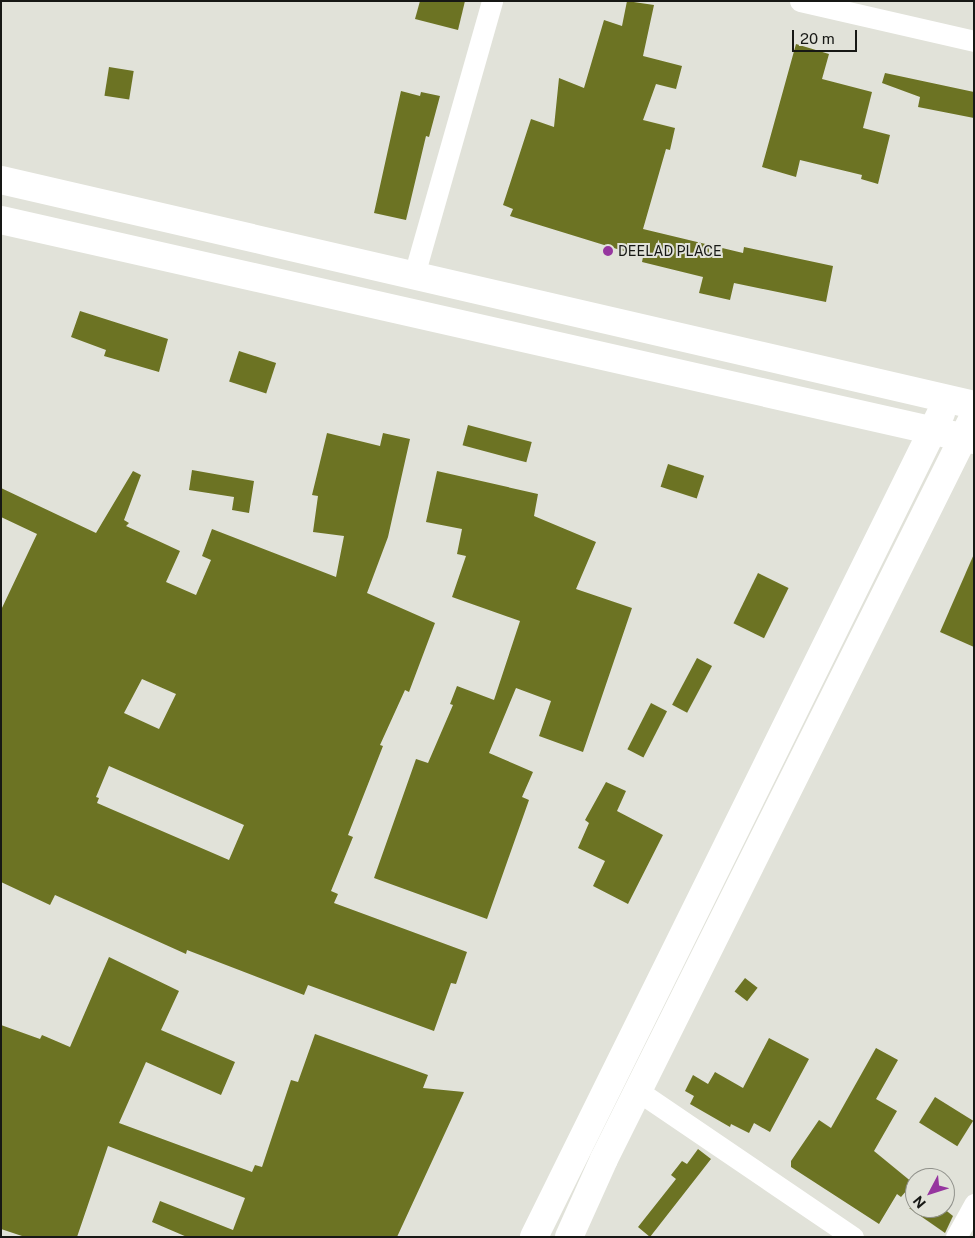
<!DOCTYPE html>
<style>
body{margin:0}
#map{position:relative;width:975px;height:1238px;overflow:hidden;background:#e1e2d9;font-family:"Public Sans",sans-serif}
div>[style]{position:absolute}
.building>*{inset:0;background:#6c7323;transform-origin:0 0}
.street>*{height:21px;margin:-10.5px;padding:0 10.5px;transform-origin:10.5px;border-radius:10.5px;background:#fff}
.secondary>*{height:28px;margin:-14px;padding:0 14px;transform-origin:14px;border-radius:14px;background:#fff}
.dots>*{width:14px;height:14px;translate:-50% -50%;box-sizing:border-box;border:2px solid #e1e2d9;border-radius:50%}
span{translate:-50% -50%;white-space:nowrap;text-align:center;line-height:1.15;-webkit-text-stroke:4px #e1e2d9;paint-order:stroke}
.poi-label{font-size:14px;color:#171815}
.left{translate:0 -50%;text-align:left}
.frame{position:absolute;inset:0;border:2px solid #171815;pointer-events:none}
.north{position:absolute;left:905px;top:1168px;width:50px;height:50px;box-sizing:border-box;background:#e1e2d9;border:1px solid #90918b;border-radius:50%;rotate:230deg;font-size:14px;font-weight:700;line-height:20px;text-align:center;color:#171815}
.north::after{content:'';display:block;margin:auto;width:18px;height:22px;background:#96369f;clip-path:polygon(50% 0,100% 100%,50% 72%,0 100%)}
.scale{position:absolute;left:792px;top:30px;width:65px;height:22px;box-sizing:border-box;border:2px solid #171815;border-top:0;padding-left:6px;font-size:15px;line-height:18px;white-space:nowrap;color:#171815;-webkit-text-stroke:4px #e1e2d9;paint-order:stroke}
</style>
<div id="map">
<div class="building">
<div style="clip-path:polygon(420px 1px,465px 1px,458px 30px,415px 19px)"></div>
<div style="clip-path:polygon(627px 1px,654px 5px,643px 56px,682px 66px,676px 89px,656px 84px,643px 120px,675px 128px,670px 150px,666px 149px,643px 229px,743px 253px,744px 247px,833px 266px,826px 302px,734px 283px,730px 300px,699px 293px,703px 277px,642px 262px,643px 257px,510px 216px,513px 209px,503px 205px,531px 119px,554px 127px,559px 78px,584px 88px,604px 20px,622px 26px)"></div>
<div style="clip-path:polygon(796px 44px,829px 54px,822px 79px,872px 92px,863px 128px,890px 135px,878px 184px,861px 179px,862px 175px,800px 160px,796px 177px,762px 167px)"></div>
<div style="left:109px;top:67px;width:25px;height:29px;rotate:9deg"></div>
<div style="clip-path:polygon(885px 73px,974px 92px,974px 118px,918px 107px,920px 97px,882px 83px)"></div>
<div style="clip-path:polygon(401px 91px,420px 96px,421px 92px,440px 96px,429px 137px,426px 136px,406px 220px,374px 213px)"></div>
<div style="clip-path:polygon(80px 311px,168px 339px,159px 372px,104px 356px,106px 350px,71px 337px)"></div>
<div style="left:239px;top:351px;width:39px;height:32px;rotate:18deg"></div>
<div style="left:468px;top:425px;width:66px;height:21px;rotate:15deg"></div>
<div style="clip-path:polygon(evenodd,327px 433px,380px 446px,383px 433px,410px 439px,388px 537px,367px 593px,435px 623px,409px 692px,405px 690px,380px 745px,383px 746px,348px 835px,353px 837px,331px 891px,338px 894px,334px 903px,467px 952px,456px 984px,451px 983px,434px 1031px,308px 985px,304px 995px,187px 950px,186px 954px,55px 895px,50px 905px,1px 882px,1px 610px,37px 534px,1px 517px,1px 488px,96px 533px,133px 471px,141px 475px,124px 520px,129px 523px,126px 526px,180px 551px,166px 582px,196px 595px,211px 560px,202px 556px,212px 529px,336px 577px,344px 536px,313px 532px,318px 496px,312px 495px,327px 433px,142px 679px,176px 694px,159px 729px,124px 713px,142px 679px,327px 433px,109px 766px,244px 825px,229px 860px,97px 803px,99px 798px,96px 797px,109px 766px)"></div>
<div style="left:668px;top:464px;width:38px;height:24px;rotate:18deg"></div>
<div style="clip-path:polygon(192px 470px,254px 481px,249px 513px,232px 510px,234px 497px,189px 490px)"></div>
<div style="clip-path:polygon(437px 471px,538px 494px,534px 516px,596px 542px,576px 589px,632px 608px,583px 752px,539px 736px,551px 701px,516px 688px,489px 753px,533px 772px,522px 797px,529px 800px,487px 919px,374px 878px,416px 759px,428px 763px,453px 705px,450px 704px,457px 686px,494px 700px,520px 621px,452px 597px,466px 556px,457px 554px,462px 529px,426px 522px)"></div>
<div style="clip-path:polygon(974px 554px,974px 647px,940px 632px)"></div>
<div style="left:758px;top:573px;width:34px;height:56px;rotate:26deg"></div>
<div style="left:697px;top:658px;width:17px;height:53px;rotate:28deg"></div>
<div style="left:651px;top:703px;width:18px;height:52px;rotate:27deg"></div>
<div style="clip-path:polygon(606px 782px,626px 791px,617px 811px,663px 835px,628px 904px,593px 886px,605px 861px,578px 848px,589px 823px,585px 820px)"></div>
<div style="clip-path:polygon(109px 957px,179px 991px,161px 1030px,235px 1062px,221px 1095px,146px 1062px,119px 1123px,252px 1172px,255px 1165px,262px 1167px,291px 1080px,298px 1082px,315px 1034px,428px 1075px,423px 1088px,464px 1092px,397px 1237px,187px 1237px,152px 1222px,160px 1201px,233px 1230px,245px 1198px,108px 1146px,77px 1237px,25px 1237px,1px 1229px,1px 1025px,40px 1039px,42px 1035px,70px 1047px)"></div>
<div style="left:745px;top:978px;width:16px;height:17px;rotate:38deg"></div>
<div style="clip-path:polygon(769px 1038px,809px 1059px,770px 1132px,754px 1123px,749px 1133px,731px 1124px,730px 1127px,690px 1104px,694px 1096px,685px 1091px,693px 1075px,708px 1084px,715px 1072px,743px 1088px)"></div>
<div style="clip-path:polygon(876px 1048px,898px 1060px,876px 1099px,897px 1111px,874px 1151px,913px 1183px,901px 1197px,897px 1194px,879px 1224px,791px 1167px,791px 1161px,819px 1120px,831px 1128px)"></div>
<div style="left:935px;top:1097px;width:45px;height:30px;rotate:32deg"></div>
<div style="clip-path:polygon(698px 1149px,711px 1159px,650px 1237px,638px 1227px,676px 1179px,671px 1175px,682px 1161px,687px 1164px)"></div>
<div style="clip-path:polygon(909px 1208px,943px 1208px,953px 1216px,945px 1233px)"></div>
</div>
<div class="street">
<div style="left:800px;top:1px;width:179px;rotate:12.9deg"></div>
<div style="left:414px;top:275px;width:285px;rotate:-74.1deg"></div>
<div style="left:638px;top:1091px;width:260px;rotate:34.2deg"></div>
<div style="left:956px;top:1237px;width:38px;rotate:-61deg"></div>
</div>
<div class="secondary">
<div style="left:1px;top:180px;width:999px;rotate:13.02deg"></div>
<div style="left:1px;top:220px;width:998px;rotate:12.74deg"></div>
<div style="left:534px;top:1237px;width:919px;rotate:-63.71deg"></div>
<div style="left:569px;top:1237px;width:85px;rotate:-65.8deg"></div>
<div style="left:604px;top:1159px;width:823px;rotate:-63.53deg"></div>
</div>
<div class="dots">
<div style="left:608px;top:251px;background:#96369f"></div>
</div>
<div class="poi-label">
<span class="left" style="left:618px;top:251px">DEELAD PLACE</span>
</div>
<div class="frame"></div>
<div class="north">N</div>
<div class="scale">20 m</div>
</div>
